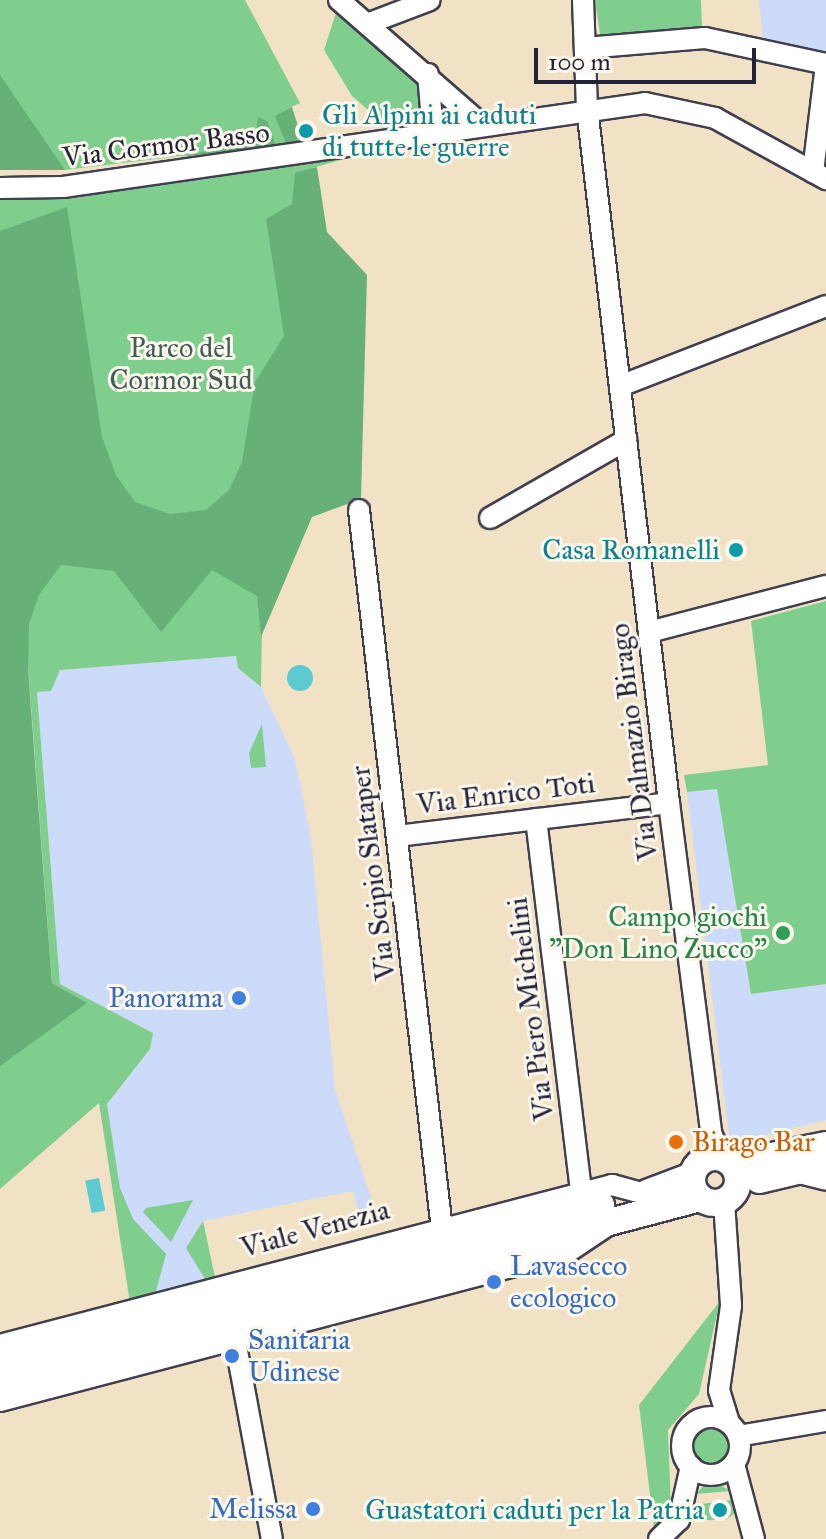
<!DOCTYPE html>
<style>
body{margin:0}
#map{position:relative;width:826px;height:1539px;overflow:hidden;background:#f1e2c5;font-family:"IM FELL Great Primer",serif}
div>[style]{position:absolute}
.built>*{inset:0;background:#ccdbfa}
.green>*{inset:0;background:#7fce8e}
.round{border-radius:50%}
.forest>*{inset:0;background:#67b179}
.water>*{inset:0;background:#5dcad2;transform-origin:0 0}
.roads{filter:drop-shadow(2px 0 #413f50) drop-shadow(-2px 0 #413f50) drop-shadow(0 2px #413f50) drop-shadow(0 -2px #413f50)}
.minor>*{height:20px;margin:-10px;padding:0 10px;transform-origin:10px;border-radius:10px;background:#fff}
.minor>.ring{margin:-10px;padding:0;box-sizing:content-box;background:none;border:20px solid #fff;border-radius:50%}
.major>*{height:26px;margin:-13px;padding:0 13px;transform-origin:13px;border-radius:13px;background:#fff}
.major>.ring{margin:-13px;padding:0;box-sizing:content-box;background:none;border:26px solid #fff;border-radius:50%}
.dots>*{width:22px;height:22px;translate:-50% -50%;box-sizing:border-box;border:4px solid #fbf7ec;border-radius:50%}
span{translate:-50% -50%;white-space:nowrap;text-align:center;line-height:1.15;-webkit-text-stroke:6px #fbf7ec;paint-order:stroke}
.culture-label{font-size:28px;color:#0d838f}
.left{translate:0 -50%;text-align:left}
.right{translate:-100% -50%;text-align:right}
.street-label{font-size:28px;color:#22223b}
.park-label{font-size:28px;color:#435e58}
.leisure-label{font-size:28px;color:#27864d}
.shop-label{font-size:28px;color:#366cbe}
.food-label{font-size:28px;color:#c56008}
.scale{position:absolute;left:534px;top:48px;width:222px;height:36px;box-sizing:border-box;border:4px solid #22223b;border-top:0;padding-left:10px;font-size:24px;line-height:28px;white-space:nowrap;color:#22223b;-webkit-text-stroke:6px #fbf7ec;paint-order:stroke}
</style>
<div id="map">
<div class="built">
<div style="clip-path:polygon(759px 0,826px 0,826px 56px,763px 39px)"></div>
<div style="clip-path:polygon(236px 656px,238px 668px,261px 687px,295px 759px,311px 839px,335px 1089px,376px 1213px,360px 1218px,353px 1191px,203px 1221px,216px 1282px,136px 1301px,107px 1104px,150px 1049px,153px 1033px,60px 984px,37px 692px,51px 691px,59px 670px)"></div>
<div style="clip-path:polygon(717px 788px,751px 994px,826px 984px,826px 1120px,730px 1144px,687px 792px)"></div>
</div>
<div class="green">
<div style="clip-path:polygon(0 0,245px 0,300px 103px,291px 107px,295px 142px,65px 170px,0 167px)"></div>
<div style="clip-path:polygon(595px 0,701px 0,702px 28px,601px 40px)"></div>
<div style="clip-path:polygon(336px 13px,418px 82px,420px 113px,383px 123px,352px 96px,324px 50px)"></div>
<div style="clip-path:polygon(evenodd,359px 155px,312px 168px,310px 516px,262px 620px,261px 687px,238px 668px,236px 656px,60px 670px,51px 691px,37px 692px,60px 984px,153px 1033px,150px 1049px,107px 1104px,120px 1188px,133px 1219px,166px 1254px,156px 1291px,130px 1303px,99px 1103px,0 1189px,0 196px,359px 155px,28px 665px,52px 983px,86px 1003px,50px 988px,28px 665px)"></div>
<div style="clip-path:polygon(826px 601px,826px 984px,751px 994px,717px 789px,687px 792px,684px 775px,768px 765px,751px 621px)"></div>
<div style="clip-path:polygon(262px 724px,266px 767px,251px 768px,249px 753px)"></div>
<div style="clip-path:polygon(193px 1200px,171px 1242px,143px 1212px,146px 1208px)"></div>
<div style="clip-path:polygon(203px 1221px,216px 1282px,208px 1284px,186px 1248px)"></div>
<div style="clip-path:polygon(720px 1301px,699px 1394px,668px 1430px,671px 1509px,654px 1527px,639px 1405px)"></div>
<div class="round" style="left:686px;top:1421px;width:50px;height:50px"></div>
<div style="clip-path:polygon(714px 1482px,731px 1491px,696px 1494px,702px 1487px)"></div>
<div style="clip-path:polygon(755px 1497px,726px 1520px,687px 1520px,693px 1505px)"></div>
</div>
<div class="forest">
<div style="clip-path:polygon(0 75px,65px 170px,0 170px)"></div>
<div style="clip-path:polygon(292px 107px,302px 139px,287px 146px,275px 116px)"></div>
<div style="clip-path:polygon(258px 117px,267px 121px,276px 146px,179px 157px,255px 141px)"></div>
<div style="clip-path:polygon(317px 167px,327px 232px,367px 275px,361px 499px,312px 517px,261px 637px,257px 596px,212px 570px,161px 632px,114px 571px,61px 565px,39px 595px,29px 624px,28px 672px,52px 983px,87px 1003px,0 1066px,0 231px,67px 207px,102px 437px,116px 475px,135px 502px,170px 514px,206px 510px,229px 490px,242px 462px,255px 382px,284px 336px,266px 219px,292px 204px,295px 173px)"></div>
</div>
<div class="water">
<div class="round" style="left:287px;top:665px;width:26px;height:26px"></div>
<div style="left:99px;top:1178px;width:33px;height:14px;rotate:79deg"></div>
</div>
<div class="roads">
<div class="minor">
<div style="left:339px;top:0;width:187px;rotate:41.1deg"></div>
<div style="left:583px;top:0;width:108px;rotate:87.9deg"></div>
<div style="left:587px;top:108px;width:700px;rotate:83.27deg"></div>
<div style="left:669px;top:803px;width:333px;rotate:82.7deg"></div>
<div style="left:711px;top:1133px;width:27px;rotate:66deg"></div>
<div style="left:367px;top:24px;width:67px;rotate:-20.9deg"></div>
<div style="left:585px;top:48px;width:120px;rotate:-4.8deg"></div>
<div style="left:705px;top:38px;width:124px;rotate:12.1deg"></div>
<div style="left:428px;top:74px;width:58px;rotate:85.1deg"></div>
<div style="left:813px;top:172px;width:109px;rotate:-83.1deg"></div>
<div style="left:0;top:188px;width:63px;rotate:-0.9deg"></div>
<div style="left:63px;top:187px;width:588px;rotate:-8.21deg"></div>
<div style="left:645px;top:103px;width:72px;rotate:12.1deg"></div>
<div style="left:715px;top:118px;width:127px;rotate:28.8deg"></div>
<div style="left:620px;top:386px;width:221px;rotate:-21.2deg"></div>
<div style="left:359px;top:510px;width:724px;rotate:83.42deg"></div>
<div style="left:490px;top:518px;width:157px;rotate:-29.8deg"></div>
<div style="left:649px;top:632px;width:183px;rotate:-14.6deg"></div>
<div style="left:536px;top:819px;width:377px;rotate:83.1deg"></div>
<div style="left:397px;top:836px;width:274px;rotate:-6.9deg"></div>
<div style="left:795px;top:1172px;width:32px;rotate:14deg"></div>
<div style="left:724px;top:1202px;width:104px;rotate:86.1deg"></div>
<div style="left:731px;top:1306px;width:85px;rotate:98.1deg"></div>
<div style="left:719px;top:1390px;width:34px;rotate:73deg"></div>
<div style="left:235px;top:1340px;width:202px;rotate:79.5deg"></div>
<div style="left:0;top:1345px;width:633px;rotate:-14.65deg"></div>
<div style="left:612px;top:1185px;width:35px;rotate:15deg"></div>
<div style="left:0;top:1401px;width:587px;rotate:-14.7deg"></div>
<div style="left:568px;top:1252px;width:45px;rotate:-34deg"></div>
<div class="ring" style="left:682px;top:1417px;width:38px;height:38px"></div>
<div style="left:738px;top:1436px;width:89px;rotate:-9.7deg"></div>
<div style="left:734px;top:1464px;width:78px;rotate:75.1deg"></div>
<div style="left:659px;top:1539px;width:28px;rotate:-44deg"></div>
<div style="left:679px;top:1520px;width:55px;rotate:-77.5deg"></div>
</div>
<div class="major">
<div class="ring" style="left:692px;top:1157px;width:20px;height:20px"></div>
<div style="left:732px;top:1164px;width:96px;rotate:-11.4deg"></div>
<div style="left:759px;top:1180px;width:69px;rotate:-13.4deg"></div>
<div style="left:647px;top:1193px;width:48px;rotate:-20.7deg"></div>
<div style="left:0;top:1361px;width:621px;rotate:-14.55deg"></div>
<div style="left:0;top:1383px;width:724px;rotate:-14.8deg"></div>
</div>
</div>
<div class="dots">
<div style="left:306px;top:131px;background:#0f9aa8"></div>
<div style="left:736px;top:550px;background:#0f9aa8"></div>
<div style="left:783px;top:933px;background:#2e9e5b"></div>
<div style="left:239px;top:998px;background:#3f7fe0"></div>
<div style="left:676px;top:1142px;background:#e8710a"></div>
<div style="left:494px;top:1282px;background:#3f7fe0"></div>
<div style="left:232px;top:1356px;background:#3f7fe0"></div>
<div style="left:313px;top:1509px;background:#3f7fe0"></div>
<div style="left:720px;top:1510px;background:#0f9aa8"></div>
</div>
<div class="culture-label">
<span class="left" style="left:322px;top:131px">Gli Alpini ai caduti<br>di tutte le guerre</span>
<span class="right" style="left:720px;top:550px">Casa Romanelli</span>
<span class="right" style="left:704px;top:1510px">Guastatori caduti per la Patria</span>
</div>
<div class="street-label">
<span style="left:166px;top:145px;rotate:-7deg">Via Cormor Basso</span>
<span style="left:634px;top:742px;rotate:-97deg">Via Dalmazio Birago</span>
<span style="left:506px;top:794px;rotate:-7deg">Via Enrico Toti</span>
<span style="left:373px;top:873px;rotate:-97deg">Via Scipio Slataper</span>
<span style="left:531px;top:1009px;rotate:-97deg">Via Piero Michelini</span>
<span style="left:315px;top:1229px;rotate:-15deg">Viale Venezia</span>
</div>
<div class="park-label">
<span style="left:181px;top:364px">Parco del<br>Cormor Sud</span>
</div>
<div class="leisure-label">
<span class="right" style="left:767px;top:933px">Campo giochi<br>"Don Lino Zucco"</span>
</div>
<div class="shop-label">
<span class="right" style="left:223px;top:998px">Panorama</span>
<span class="left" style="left:510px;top:1282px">Lavasecco<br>ecologico</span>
<span class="left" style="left:248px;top:1356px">Sanitaria<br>Udinese</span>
<span class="right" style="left:297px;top:1509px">Melissa</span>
</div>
<div class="food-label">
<span class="left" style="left:692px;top:1142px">Birago Bar</span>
</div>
<div class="scale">100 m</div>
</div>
